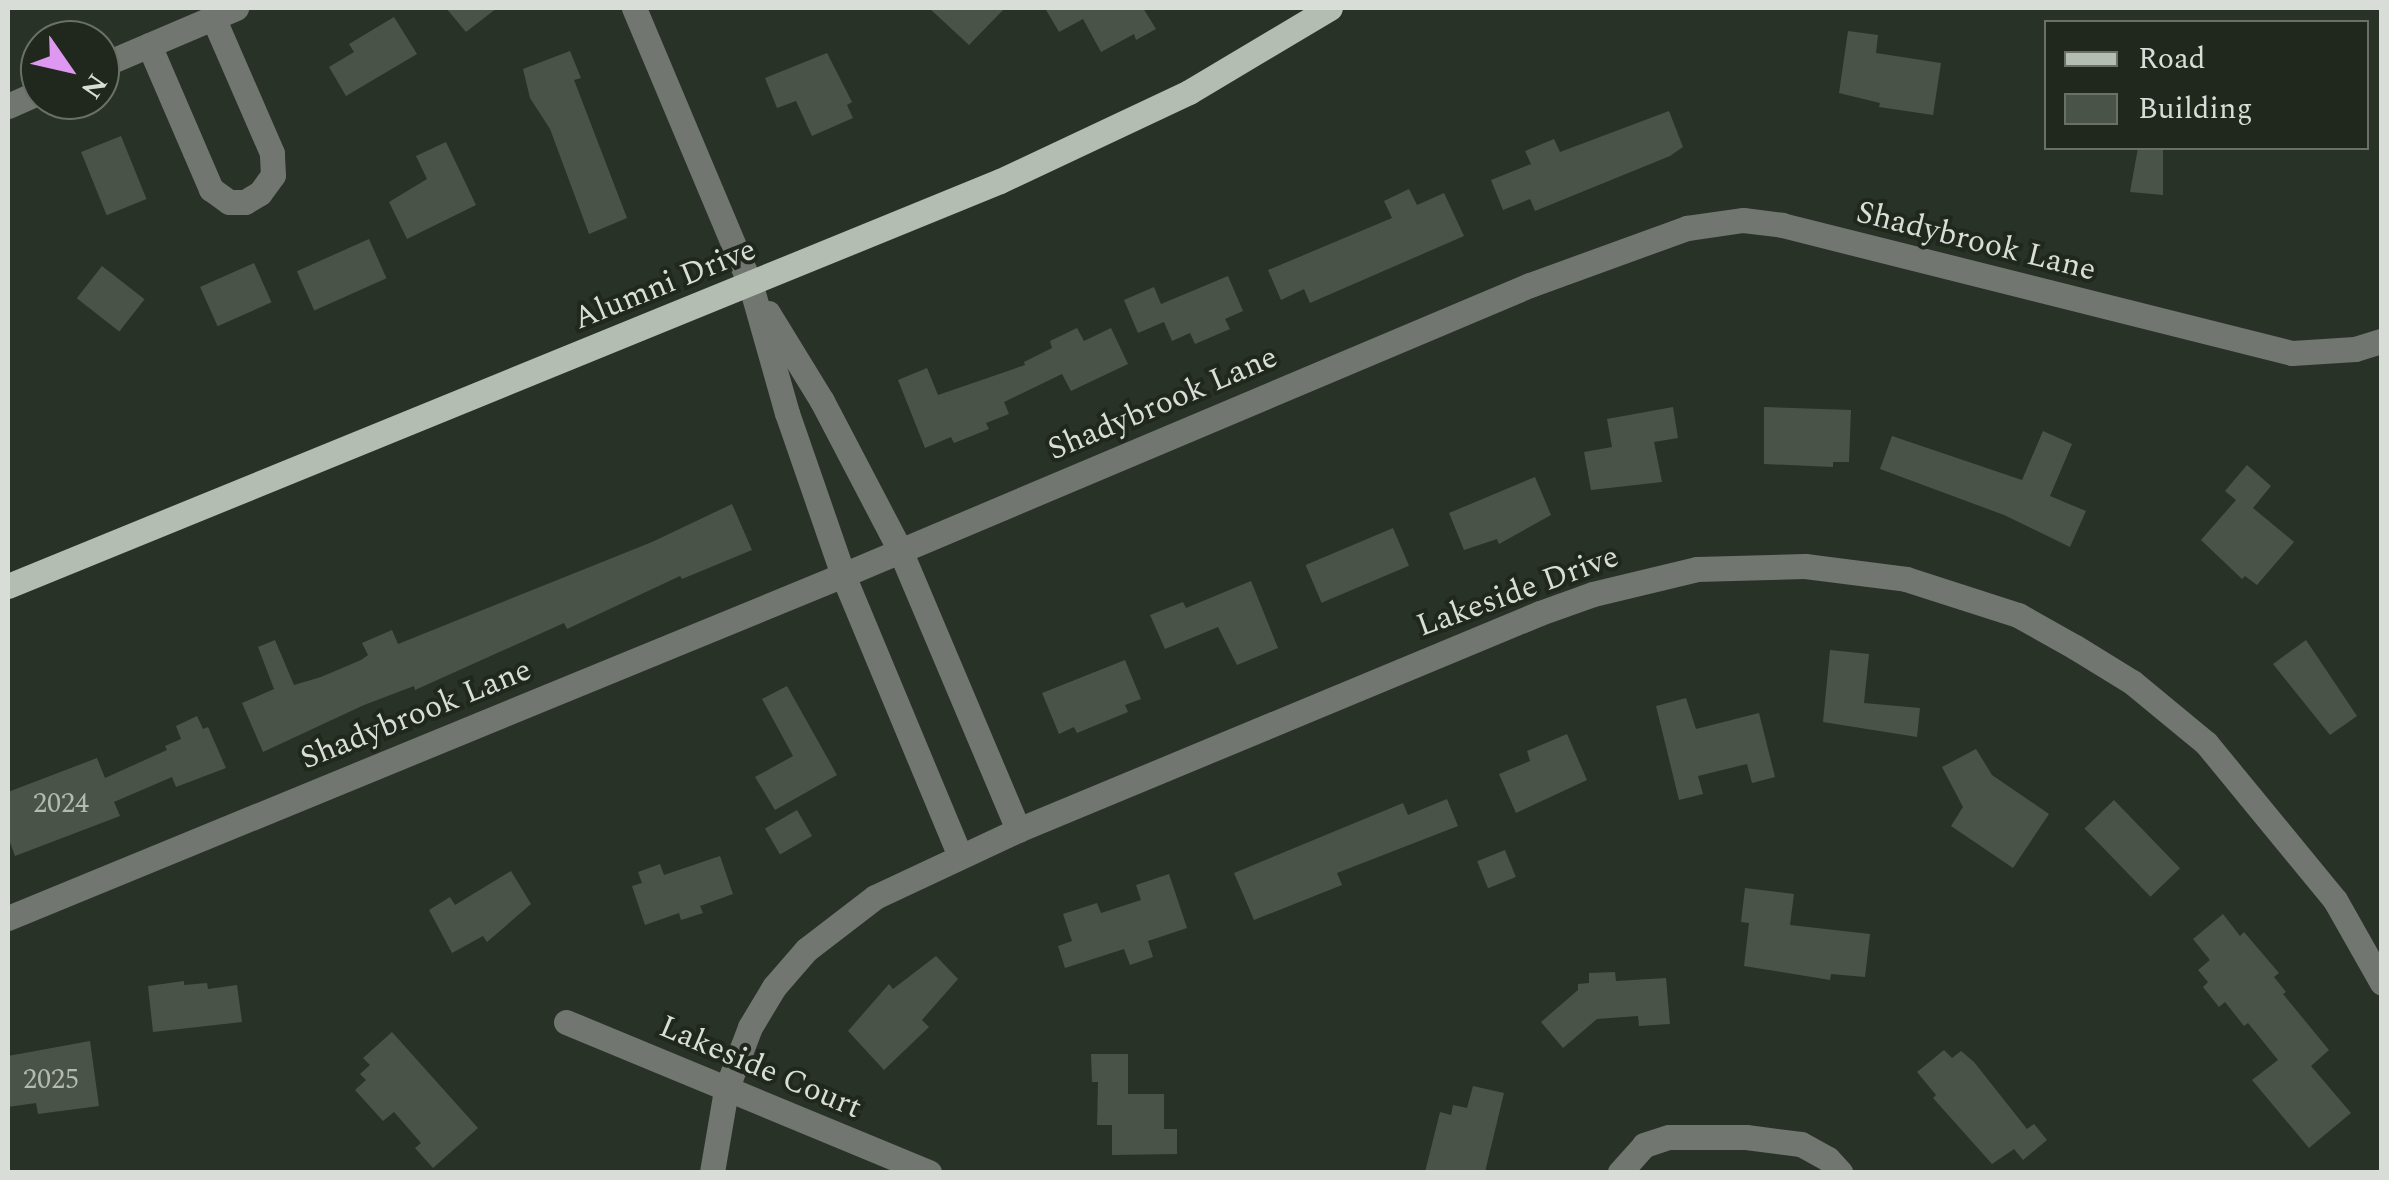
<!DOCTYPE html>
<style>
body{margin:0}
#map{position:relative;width:2389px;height:1180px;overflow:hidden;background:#293227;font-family:Spectral,serif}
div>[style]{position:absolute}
.building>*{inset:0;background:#4a5348;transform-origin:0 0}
.minor>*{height:25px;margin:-12.5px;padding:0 12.5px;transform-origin:12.5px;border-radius:12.5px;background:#717670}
.major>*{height:25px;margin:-12.5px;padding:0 12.5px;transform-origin:12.5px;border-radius:12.5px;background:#b4bdb2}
span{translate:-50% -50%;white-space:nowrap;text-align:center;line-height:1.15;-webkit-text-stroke:8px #20281d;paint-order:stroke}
.number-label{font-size:28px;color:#b4bab3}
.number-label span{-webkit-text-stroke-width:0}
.street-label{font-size:32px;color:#d8ddd7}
.frame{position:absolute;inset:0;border:10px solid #d8ddd7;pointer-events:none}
.legend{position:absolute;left:2044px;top:20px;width:325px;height:130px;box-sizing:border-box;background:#20281d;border:2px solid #6a7067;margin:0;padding:12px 18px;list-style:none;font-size:30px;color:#d8ddd7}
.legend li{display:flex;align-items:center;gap:20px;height:50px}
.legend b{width:50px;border:2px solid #6a7067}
.north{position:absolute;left:20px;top:20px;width:100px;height:100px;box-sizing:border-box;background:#20281d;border:2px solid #6a7067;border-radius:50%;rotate:124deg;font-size:28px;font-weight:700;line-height:40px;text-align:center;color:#d8ddd7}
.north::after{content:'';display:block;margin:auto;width:35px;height:45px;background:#df98f1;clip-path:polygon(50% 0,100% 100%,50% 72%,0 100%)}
</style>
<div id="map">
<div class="building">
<div style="clip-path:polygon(446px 8px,497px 8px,466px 32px)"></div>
<div style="clip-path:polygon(929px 8px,1005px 8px,969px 45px)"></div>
<div style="clip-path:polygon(1045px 8px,1143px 8px,1156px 29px,1136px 40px,1134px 34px,1101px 52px,1083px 19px,1059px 32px)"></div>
<div style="clip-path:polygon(394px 17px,417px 54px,346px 96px,329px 67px,354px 52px,349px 44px)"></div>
<div style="clip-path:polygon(1848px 31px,1878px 35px,1876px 53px,1941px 63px,1933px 115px,1879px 107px,1880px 103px,1839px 93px)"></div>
<div style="clip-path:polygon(570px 51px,581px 78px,574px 80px,627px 218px,589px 234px,550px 129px,530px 98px,523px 69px)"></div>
<div style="clip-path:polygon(827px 53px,852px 102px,847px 105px,853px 118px,812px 136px,796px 101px,777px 108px,765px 78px)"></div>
<div style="clip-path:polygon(1669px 111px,1683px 147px,1670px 156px,1535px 211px,1530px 199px,1503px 210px,1491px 180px,1531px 164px,1525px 151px,1554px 139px,1560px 152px)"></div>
<div style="left:121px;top:136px;width:68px;height:43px;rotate:68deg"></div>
<div style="clip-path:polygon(446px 142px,476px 205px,407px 239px,389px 202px,427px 179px,416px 156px)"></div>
<div style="clip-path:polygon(2138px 148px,2163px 148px,2163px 195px,2130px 192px)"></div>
<div style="clip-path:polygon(1409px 189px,1417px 205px,1444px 193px,1464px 236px,1310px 303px,1304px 289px,1281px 300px,1268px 270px,1392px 218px,1384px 201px)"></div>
<div style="left:369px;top:239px;width:43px;height:79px;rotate:66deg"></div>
<div style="left:254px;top:263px;width:43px;height:59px;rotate:66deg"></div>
<div style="left:102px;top:266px;width:54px;height:41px;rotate:38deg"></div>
<div style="clip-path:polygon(1228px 276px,1243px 311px,1225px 319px,1230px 329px,1195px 344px,1190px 333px,1172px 341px,1164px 322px,1138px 333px,1124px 300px,1154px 287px,1161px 304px)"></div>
<div style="clip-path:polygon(1077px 328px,1084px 341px,1111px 328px,1128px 364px,1071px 391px,1062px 374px,1004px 402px,1009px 414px,986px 423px,989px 429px,954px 443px,951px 437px,925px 448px,898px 380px,927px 368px,938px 395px,1025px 365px,1024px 362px,1052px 348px,1050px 341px)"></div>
<div style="clip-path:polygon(1673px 407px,1678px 438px,1654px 442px,1662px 482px,1591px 490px,1584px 452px,1612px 447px,1607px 419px)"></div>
<div style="clip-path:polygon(1764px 407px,1851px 410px,1849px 462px,1833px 462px,1833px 467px,1764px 464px)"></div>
<div style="clip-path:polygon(2043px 431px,2072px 444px,2050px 496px,2086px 511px,2070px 547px,2004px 515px,1880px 469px,1892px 436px,2022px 480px)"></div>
<div style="clip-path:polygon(2247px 465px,2271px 486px,2253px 508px,2294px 542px,2257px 585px,2245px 576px,2242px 579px,2201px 540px,2236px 500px,2225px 491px)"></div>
<div style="clip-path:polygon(1535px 477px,1551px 515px,1499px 544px,1497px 539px,1464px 550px,1449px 513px)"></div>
<div style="clip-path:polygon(732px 504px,752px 550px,682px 579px,680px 576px,567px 629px,564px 623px,415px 690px,414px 686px,364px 705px,263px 752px,242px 703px,274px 689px,258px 647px,275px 640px,294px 685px,321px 677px,361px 660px,368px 655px,362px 643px,392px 630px,398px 644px,652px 542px)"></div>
<div style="left:1393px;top:528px;width:41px;height:95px;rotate:67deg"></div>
<div style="clip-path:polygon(1251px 581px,1278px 648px,1237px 665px,1218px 627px,1165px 649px,1150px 615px,1183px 602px,1186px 608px)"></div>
<div style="clip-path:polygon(2306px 640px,2357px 716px,2330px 735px,2273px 664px)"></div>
<div style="clip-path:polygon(1830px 650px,1869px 654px,1864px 703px,1920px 708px,1917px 737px,1823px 722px)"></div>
<div style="clip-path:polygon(1125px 660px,1141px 699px,1125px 705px,1128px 712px,1077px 733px,1074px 727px,1059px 734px,1042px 693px)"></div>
<div style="clip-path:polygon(787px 686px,837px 775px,775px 810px,755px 777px,793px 756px,762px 699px)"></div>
<div style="clip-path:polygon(1686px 698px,1696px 729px,1759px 713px,1775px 777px,1752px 783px,1747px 764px,1698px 776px,1703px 794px,1679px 800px,1656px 706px)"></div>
<div style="clip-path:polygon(197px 716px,203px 729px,208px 727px,226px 768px,176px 787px,172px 777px,114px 802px,120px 816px,15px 856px,8px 837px,8px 792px,97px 758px,105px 778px,167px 750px,165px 746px,181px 739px,176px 726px)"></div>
<div style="clip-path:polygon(1567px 734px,1587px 780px,1516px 813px,1499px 774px,1530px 761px,1527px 751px)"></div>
<div style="clip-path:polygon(1976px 749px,1992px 775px,2049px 814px,2013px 868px,1951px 826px,1963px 807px,1942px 767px)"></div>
<div style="clip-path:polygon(1447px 799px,1458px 826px,1337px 873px,1342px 885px,1254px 920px,1234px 873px,1403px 803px,1408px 815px)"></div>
<div style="left:2114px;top:800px;width:95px;height:41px;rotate:46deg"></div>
<div style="left:797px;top:810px;width:30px;height:37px;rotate:60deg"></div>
<div style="left:1505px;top:850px;width:29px;height:30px;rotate:68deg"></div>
<div style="clip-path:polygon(720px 856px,733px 894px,700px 906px,703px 913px,681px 920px,679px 913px,645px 925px,632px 886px,642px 883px,638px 872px,660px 864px,664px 875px)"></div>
<div style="clip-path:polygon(511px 871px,531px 904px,487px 942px,483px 936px,452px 953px,429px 910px,450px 897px,455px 905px)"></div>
<div style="clip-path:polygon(1169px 874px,1187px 928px,1148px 941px,1153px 957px,1130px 965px,1124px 949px,1065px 968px,1058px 946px,1072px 941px,1063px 914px,1097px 903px,1101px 913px,1141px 900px,1136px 885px)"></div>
<div style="clip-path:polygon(1745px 888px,1794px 894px,1790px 925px,1870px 934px,1865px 977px,1831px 974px,1830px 980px,1744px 966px,1749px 923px,1741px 922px)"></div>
<div style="clip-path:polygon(2223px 914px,2240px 936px,2244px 932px,2279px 973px,2274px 977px,2286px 992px,2283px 994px,2329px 1050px,2311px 1066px,2351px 1113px,2309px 1148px,2252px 1080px,2278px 1060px,2248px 1023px,2244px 1026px,2225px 1002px,2219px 1007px,2203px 987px,2208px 982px,2198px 970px,2210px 960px,2193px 939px)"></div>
<div style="clip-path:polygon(936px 956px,958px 979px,922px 1020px,929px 1027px,884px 1070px,848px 1031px,889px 984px,893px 989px)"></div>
<div style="clip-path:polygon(1615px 972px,1616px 981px,1666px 978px,1670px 1024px,1639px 1026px,1638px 1016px,1597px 1019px,1563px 1048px,1541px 1022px,1578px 990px,1578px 984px,1589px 983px,1589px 973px)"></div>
<div style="clip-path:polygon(184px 981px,184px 985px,207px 983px,208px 989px,237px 985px,242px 1022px,153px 1032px,148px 986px)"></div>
<div style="clip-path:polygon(392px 1032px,478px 1128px,433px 1168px,415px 1148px,421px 1143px,394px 1112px,383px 1121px,355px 1090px,366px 1080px,360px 1074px,370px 1065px,363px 1058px)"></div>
<div style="clip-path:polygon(90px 1041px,99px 1106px,38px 1114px,36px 1103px,8px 1107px,8px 1056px)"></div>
<div style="clip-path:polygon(1944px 1050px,1952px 1058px,1961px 1051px,1974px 1062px,2027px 1129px,2034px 1124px,2047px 1140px,2023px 1160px,2014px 1149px,1992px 1164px,1933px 1098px,1936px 1095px,1917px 1072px)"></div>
<div style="clip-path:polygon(1091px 1054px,1128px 1054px,1128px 1094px,1164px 1094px,1164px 1129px,1177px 1129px,1177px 1154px,1112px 1155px,1112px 1125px,1097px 1125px,1098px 1082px,1092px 1082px)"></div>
<div style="clip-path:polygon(1473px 1086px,1504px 1093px,1485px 1172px,1425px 1172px,1440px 1112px,1451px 1115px,1453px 1105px,1467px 1108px)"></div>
</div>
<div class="minor">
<div style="left:634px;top:8px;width:302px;rotate:67.2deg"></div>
<div style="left:751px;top:286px;width:132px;rotate:74.2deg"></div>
<div style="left:787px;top:413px;width:171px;rotate:70.9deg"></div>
<div style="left:843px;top:575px;width:304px;rotate:67.4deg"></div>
<div style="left:149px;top:45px;width:157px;rotate:66.7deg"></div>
<div style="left:211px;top:189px;width:22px;rotate:36deg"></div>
<div style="left:229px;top:202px;width:16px"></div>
<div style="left:245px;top:202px;width:17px;rotate:-31deg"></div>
<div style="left:260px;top:193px;width:22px;rotate:-54deg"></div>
<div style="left:273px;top:175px;width:22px;rotate:-93deg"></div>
<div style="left:272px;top:153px;width:148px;rotate:-113.5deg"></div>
<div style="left:100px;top:66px;width:148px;rotate:-23.1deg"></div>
<div style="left:8px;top:106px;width:35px;rotate:-24deg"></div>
<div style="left:768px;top:313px;width:103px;rotate:58.5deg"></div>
<div style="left:822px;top:401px;width:168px;rotate:62.4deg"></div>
<div style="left:900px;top:550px;width:304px;rotate:67.1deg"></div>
<div style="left:8px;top:918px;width:903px;rotate:-22.33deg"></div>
<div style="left:843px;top:575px;width:746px;rotate:-22.89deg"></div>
<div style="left:1530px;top:285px;width:167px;rotate:-20deg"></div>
<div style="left:1687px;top:228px;width:57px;rotate:-8.1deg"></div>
<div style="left:1743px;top:220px;width:39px;rotate:7deg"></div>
<div style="left:1782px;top:225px;width:526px;rotate:14.09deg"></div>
<div style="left:2292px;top:353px;width:63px;rotate:-3.6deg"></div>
<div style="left:2355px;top:349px;width:28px;rotate:-17deg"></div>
<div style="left:566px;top:1022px;width:393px;rotate:22.5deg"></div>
<div style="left:712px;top:1172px;width:83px;rotate:-80.3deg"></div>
<div style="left:726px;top:1090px;width:67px;rotate:-69.1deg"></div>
<div style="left:750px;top:1027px;width:47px;rotate:-59deg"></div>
<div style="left:774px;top:987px;width:49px;rotate:-49.1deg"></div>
<div style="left:806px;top:950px;width:87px;rotate:-37.5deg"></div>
<div style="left:875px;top:897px;width:158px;rotate:-25.1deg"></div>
<div style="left:1018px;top:830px;width:565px;rotate:-22.57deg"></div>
<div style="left:1540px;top:613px;width:56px;rotate:-19.7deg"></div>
<div style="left:1593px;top:594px;width:107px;rotate:-13.5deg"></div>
<div style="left:1697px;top:569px;width:108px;rotate:-1.6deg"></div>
<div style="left:1805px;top:566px;width:102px;rotate:7.3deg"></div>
<div style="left:1906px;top:579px;width:118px;rotate:17.8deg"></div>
<div style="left:2018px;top:615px;width:65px;rotate:29.3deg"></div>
<div style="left:2075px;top:647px;width:67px;rotate:31.6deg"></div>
<div style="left:2132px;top:682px;width:96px;rotate:39.5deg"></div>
<div style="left:2206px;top:743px;width:203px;rotate:50.6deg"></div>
<div style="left:2335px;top:900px;width:95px;rotate:60.5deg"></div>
<div style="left:1620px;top:1172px;width:36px;rotate:-48deg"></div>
<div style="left:1644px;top:1145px;width:26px;rotate:-18deg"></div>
<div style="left:1669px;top:1137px;width:77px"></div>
<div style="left:1746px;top:1137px;width:55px;rotate:7.3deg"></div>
<div style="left:1801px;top:1144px;width:31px;rotate:29deg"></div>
<div style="left:1828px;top:1159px;width:18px;rotate:47deg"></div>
</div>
<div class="major">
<div style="left:8px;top:586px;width:1071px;rotate:-22.21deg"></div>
<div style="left:1000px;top:181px;width:209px;rotate:-25.2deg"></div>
<div style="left:1189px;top:92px;width:164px;rotate:-30.8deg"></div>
</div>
<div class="number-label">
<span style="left:61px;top:804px">2024</span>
<span style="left:51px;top:1080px">2025</span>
</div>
<div class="street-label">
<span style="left:1976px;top:242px;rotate:14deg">Shadybrook Lane</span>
<span style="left:665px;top:285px;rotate:-22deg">Alumni Drive</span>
<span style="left:1163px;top:404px;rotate:-23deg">Shadybrook Lane</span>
<span style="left:1518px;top:592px;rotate:-20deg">Lakeside Drive</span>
<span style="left:416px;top:715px;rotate:-22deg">Shadybrook Lane</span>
<span style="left:760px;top:1068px;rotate:23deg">Lakeside Court</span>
</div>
<div class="frame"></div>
<ul class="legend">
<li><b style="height:12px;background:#b4bdb2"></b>Road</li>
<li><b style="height:28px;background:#4a5348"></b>Building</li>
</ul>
<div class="north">N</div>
</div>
